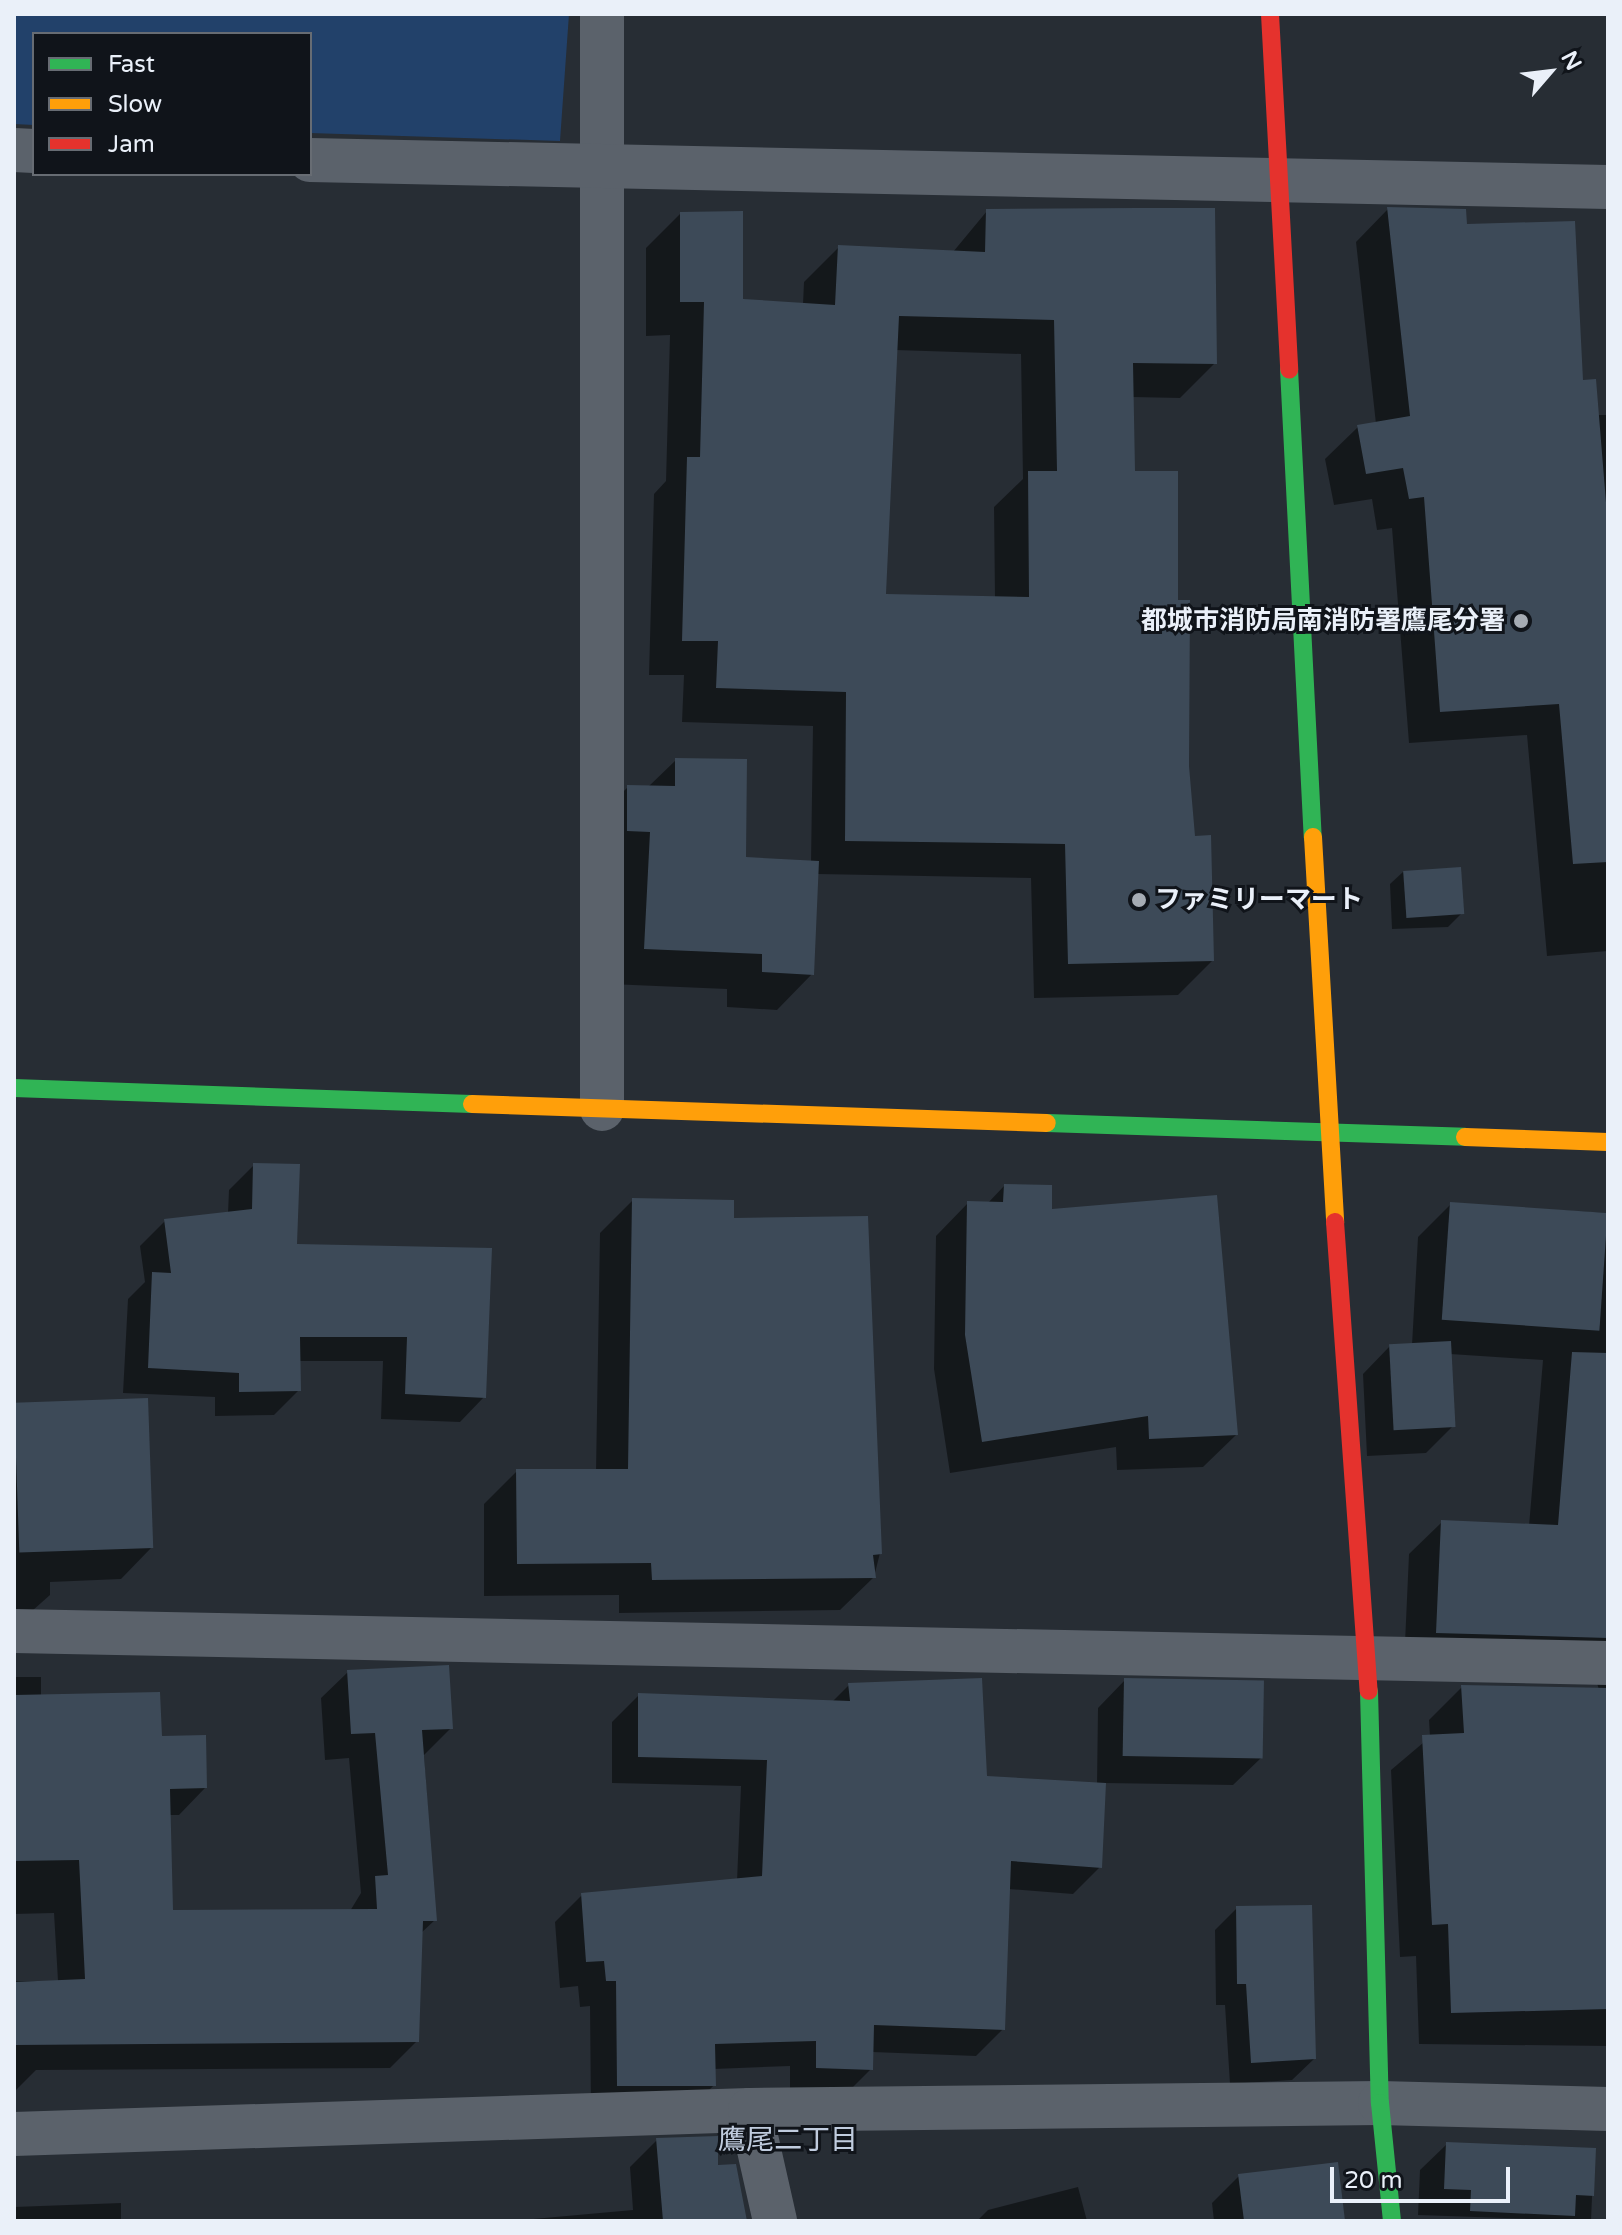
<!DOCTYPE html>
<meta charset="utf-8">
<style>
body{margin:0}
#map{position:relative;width:1622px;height:2235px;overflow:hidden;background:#272d34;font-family:"Varela Round","Noto Sans JP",sans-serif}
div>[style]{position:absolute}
.green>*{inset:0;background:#22416a}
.shadow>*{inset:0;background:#0007}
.building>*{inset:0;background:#3d4a58;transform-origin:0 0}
.street>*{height:44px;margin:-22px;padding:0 22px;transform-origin:22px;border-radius:22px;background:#5b626b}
.fast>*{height:18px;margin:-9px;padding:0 9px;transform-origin:9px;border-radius:9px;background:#30b455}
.slow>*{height:18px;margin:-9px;padding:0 9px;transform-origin:9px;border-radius:9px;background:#ff9f0a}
.jam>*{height:18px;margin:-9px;padding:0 9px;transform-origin:9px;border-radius:9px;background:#e5322d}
.dots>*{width:22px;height:22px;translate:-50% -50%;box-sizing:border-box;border:4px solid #10141a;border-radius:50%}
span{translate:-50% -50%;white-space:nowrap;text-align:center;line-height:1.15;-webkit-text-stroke:6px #10141a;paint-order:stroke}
.poi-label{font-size:26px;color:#eaf0f9;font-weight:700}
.right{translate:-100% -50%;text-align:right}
.left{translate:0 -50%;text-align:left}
.neighbourhood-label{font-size:28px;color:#c0ccde}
.frame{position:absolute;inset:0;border:16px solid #eaf0f9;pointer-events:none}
.legend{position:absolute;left:32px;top:32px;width:280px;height:144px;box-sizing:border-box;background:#10141a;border:2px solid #676c73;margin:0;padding:10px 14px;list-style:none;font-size:24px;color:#eaf0f9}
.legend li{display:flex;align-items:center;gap:16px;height:40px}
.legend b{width:40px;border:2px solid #676c73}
.north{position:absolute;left:1510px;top:32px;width:80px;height:80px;-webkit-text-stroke:6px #10141a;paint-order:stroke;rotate:62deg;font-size:22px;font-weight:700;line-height:32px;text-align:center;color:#eaf0f9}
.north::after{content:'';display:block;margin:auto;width:28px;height:36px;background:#eaf0f9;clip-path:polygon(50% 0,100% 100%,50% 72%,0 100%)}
.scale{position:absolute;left:1330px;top:2167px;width:180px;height:36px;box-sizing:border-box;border:4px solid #eaf0f9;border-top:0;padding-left:10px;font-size:24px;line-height:28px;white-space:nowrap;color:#eaf0f9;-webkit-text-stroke:6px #10141a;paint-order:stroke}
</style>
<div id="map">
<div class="green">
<div style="clip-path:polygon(14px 14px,569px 14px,560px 141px,310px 133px,310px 34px,34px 34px,34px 125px,14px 124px)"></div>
</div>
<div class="shadow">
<div style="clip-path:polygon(1388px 209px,1465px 226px,1581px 382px,1595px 415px,1608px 415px,1608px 951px,1547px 956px,1527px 735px,1409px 743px,1392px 528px,1377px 530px,1372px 499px,1334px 505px,1325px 459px,1358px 427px,1376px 424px,1356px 242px)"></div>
<div style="clip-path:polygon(evenodd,987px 211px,1215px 363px,1180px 398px,1132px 397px,1133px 473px,1176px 602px,1193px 838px,1212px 961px,1178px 995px,1034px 998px,1031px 878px,817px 874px,812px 974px,777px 1010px,727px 1007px,727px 989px,609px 984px,592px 822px,628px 787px,648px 787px,676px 760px,744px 859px,811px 863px,813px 726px,682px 722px,684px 675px,649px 675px,654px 494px,666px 481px,670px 335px,646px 336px,646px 248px,680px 214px,741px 300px,803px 304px,804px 282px,839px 247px,953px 252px,987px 211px,895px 350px,1021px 354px,1023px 479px,994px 507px,995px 598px,884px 596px,895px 350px)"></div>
<div style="clip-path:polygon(1404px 871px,1462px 913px,1448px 927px,1392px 929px,1390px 884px)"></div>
<div style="clip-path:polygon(254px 1165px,295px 1246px,484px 1397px,460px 1422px,381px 1419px,383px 1361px,299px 1361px,299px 1390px,274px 1415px,215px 1416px,215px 1397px,123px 1393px,128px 1299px,145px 1282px,140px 1246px,165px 1221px,228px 1213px,229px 1190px)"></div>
<div style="clip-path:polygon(1004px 1186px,1050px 1211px,1236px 1435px,1203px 1467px,1117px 1470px,1116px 1447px,950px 1473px,934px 1369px,936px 1236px,968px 1203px,987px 1204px)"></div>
<div style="clip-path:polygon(633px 1200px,732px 1220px,880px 1553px,874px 1577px,840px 1610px,619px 1613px,619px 1595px,484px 1596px,484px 1504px,517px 1471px,596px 1471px,600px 1233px)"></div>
<div style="clip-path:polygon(1451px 1204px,1608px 1213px,1608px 2046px,1419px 2044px,1416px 1956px,1400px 1957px,1391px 1770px,1430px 1737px,1429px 1720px,1462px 1687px,1599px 1690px,1597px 1683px,1404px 1665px,1409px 1554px,1442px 1522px,1529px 1526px,1543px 1360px,1450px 1354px,1453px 1426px,1426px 1453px,1367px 1456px,1363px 1374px,1390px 1346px,1412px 1345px,1418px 1237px)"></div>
<div style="clip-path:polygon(14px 1402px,152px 1547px,121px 1579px,50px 1582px,50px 1595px,14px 1627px)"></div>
<div style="clip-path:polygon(348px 1672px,451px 1728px,424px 1755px,435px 1920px,420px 1934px,417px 2041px,390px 2068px,36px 2070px,14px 2092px,14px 1981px,58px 1981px,54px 1913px,14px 1914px,14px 1677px,41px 1677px,41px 1696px,160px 1738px,205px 1788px,179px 1815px,168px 1815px,171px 1912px,350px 1911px,361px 1893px,349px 1758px,325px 1760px,321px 1698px)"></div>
<div style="clip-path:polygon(1125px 1680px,1261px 1758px,1233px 1785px,1104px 1783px,1100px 1867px,1073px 1894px,1008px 1889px,1003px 2029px,976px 2056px,872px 2052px,871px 2069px,844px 2096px,790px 2094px,790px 2066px,714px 2069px,714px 2085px,688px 2112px,591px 2111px,590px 2006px,580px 2007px,578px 1986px,560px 1988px,555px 1922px,582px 1895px,737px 1881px,741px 1786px,612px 1783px,612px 1722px,639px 1695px,832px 1702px,849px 1685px,985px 1778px,1097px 1784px,1098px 1708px)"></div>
<div style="clip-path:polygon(1237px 1908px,1314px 2059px,1292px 2080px,1230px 2084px,1225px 2005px,1216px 2005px,1215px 1930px)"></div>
<div style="clip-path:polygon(657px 2140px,716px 2167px,745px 2221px,511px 2221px,633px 2210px,630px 2167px)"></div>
<div style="clip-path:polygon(1447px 2144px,1594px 2150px,1591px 2221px,1418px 2215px,1420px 2170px)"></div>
<div style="clip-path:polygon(1239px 2176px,1343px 2221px,1214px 2221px,1212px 2203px)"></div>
<div style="clip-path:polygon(1078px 2187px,1087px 2221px,977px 2221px,988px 2210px)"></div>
<div style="clip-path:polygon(121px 2203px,121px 2221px,14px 2221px,14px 2207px)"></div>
</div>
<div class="building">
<div style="clip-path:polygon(1387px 207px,1466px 209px,1467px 224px,1575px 221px,1583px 380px,1596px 379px,1608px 527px,1608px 862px,1573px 864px,1559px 704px,1440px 712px,1424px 497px,1409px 499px,1403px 468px,1366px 474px,1357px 425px,1410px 416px)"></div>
<div style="clip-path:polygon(evenodd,1138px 208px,1215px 208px,1217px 364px,1133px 363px,1135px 471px,1178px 471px,1178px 600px,1190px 600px,1189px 766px,1195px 836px,1211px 835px,1214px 961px,1068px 964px,1065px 844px,845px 841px,846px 692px,716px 688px,718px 641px,682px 641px,687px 457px,700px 457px,704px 302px,680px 302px,680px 212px,743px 211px,743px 299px,835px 305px,838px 245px,985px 252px,986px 209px,1138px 208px,899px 316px,1054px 320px,1057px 471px,1028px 471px,1029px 597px,886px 594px,899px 316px)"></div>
<div style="clip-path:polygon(675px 758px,747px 759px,746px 857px,819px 861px,814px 975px,762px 972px,762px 954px,644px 949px,650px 832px,627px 831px,627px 785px,675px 786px)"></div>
<div style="left:1461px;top:867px;width:47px;height:58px;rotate:86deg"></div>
<div style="clip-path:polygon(253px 1163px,300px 1164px,297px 1244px,492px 1248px,486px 1398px,405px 1394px,407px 1337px,300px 1337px,301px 1391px,239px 1392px,239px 1373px,148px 1368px,152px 1272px,171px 1273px,164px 1219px,252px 1209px)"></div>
<div style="clip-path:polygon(1004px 1184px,1052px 1185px,1052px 1209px,1217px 1195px,1238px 1435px,1149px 1439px,1148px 1416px,982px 1442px,965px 1335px,967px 1201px,1003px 1202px)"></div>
<div style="clip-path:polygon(632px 1198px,734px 1200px,734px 1218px,868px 1216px,882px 1554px,873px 1555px,876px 1578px,652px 1580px,651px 1563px,517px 1564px,516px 1469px,628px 1469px)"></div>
<div style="left:1450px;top:1202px;width:158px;height:118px;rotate:4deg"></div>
<div style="left:1451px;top:1341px;width:86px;height:62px;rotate:87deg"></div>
<div style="clip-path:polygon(1572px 1352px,1608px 1353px,1608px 1638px,1436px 1633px,1441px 1520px,1558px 1525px)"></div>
<div style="left:148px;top:1398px;width:150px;height:134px;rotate:88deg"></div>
<div style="clip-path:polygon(449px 1665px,453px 1729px,422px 1730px,437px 1921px,423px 1921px,419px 2042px,14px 2045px,14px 1982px,85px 1979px,79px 1860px,14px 1861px,14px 1695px,160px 1692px,162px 1736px,206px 1735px,207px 1788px,170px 1789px,173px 1910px,377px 1909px,375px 1876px,388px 1875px,375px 1733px,351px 1734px,347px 1670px)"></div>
<div style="clip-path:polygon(982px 1678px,987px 1776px,1106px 1783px,1102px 1868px,1011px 1861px,1005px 2030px,874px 2025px,873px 2070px,816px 2068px,816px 2041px,715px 2044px,716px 2086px,617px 2086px,616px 1981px,606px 1981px,604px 1961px,586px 1962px,581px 1893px,762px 1876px,767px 1760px,638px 1757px,638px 1693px,850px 1701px,848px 1683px)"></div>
<div style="left:1124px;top:1678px;width:140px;height:78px;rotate:1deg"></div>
<div style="clip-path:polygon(1461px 1685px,1608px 1688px,1608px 2009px,1451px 2013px,1448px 1924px,1432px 1925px,1422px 1735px,1464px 1733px)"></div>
<div style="clip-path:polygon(1312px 1905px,1316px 2059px,1251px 2063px,1246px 1984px,1237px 1984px,1236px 1906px)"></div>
<div style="clip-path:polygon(718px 2136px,718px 2165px,736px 2164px,747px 2221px,663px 2221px,656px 2138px)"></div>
<div style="clip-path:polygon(1446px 2142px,1596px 2148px,1594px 2196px,1576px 2195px,1575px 2216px,1470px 2211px,1471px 2190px,1444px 2189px)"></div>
<div style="clip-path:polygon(1338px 2162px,1345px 2221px,1244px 2221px,1238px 2174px)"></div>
</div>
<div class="street">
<div style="left:602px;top:14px;width:1095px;rotate:90deg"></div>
<div style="left:14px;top:150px;width:20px;rotate:3deg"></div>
<div style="left:310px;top:160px;width:1298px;rotate:1.19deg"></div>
<div style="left:14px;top:1631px;width:1594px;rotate:1.15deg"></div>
<div style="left:750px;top:2110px;width:114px;rotate:77.3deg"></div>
<div style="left:14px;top:2134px;width:736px;rotate:-1.87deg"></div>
<div style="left:750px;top:2110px;width:630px;rotate:-0.64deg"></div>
<div style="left:1380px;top:2103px;width:228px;rotate:1.5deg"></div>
</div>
<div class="fast">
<div style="left:1289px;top:369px;width:469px;rotate:87.1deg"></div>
<div style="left:14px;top:1088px;width:458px;rotate:2deg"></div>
<div style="left:1047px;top:1123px;width:418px;rotate:1.9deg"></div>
<div style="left:1369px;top:1691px;width:412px;rotate:88.5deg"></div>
<div style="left:1380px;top:2103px;width:119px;rotate:84.2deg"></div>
</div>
<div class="slow">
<div style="left:1313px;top:837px;width:386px;rotate:86.7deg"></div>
<div style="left:472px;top:1104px;width:575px;rotate:1.89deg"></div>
<div style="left:1465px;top:1137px;width:143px;rotate:2deg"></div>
</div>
<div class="jam">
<div style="left:1270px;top:14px;width:356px;rotate:86.9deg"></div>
<div style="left:1335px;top:1222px;width:470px;rotate:85.9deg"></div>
</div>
<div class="dots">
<div style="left:1521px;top:621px;background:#a6acb4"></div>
<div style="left:1139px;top:900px;background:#a6acb4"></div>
</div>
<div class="poi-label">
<span class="right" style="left:1505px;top:621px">都城市消防局南消防署鷹尾分署</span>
<span class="left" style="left:1155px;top:900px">ファミリーマート</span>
</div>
<div class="neighbourhood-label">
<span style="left:788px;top:2140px">鷹尾二丁目</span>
</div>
<div class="frame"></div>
<ul class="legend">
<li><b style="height:10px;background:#30b455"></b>Fast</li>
<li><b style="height:10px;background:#ff9f0a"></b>Slow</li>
<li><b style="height:10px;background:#e5322d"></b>Jam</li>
</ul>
<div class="north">N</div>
<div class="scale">20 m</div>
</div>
